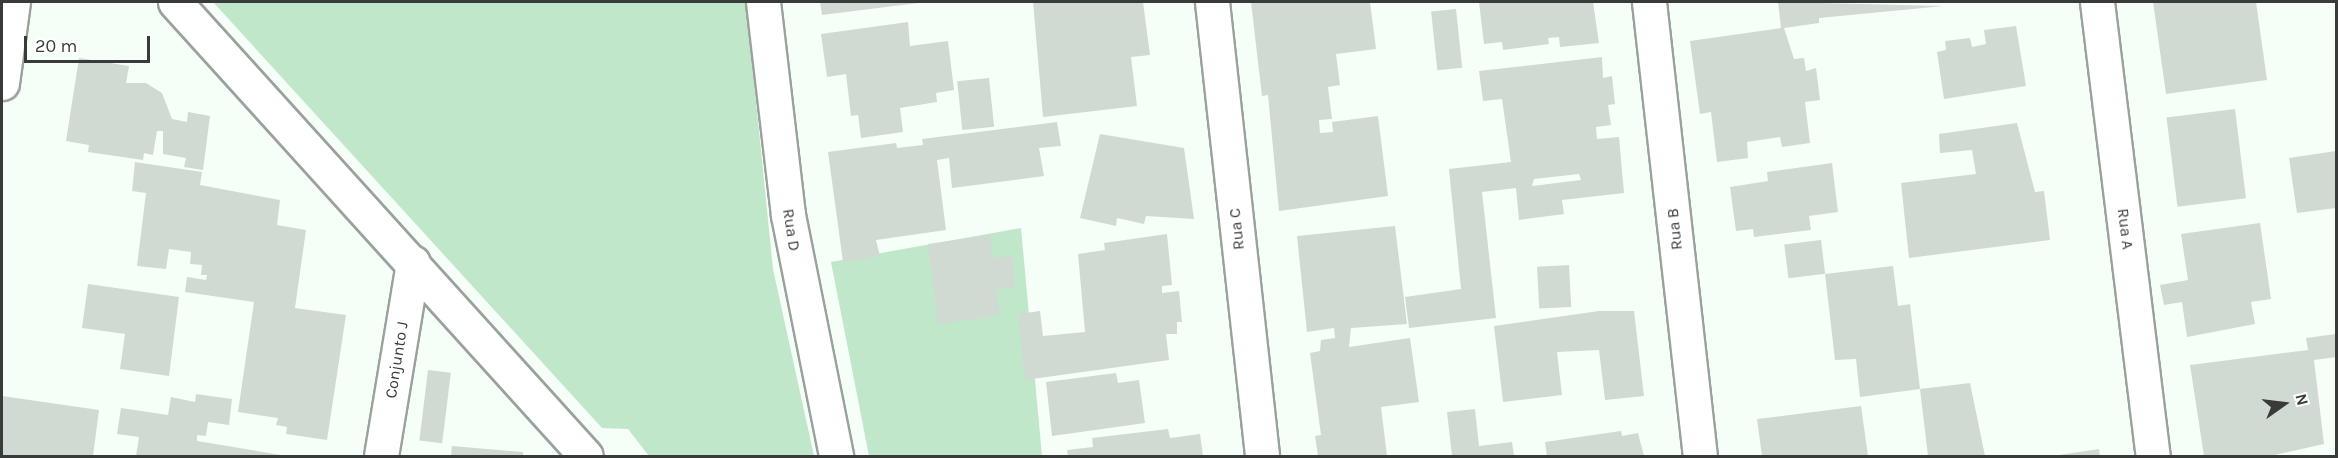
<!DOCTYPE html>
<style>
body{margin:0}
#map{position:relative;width:2338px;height:458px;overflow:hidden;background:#f5fef7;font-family:Karla,sans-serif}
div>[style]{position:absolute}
.green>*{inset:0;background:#c1e7ca}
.building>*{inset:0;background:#d1d9d3;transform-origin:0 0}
.roads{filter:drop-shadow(2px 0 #9aa29c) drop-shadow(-2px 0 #9aa29c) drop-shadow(0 2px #9aa29c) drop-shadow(0 -2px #9aa29c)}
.minor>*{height:33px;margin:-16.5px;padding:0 16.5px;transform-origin:16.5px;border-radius:16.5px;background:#fff}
span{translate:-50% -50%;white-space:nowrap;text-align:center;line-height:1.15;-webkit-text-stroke:5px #fff;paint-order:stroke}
.street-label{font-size:16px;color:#383b39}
.frame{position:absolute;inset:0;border:3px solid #383b39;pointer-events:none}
.north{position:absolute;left:2254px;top:374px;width:60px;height:60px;-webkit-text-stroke:4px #fff;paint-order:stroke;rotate:76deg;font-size:16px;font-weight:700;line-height:24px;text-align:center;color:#383b39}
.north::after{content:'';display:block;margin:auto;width:21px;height:27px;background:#383b39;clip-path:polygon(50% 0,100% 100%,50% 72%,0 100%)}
.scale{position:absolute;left:24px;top:36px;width:126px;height:27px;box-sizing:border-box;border:3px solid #383b39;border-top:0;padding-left:8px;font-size:18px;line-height:21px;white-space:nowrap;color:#383b39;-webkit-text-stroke:4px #fff;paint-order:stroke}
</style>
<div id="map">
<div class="green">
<div style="clip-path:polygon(213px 2px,746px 2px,773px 269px,814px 456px,649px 456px,628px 429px,602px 428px)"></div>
<div style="clip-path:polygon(1021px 228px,1042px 456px,869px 456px,831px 262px)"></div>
</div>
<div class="building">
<div style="clip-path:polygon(820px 2px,918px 2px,918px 3px,822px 15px)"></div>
<div style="clip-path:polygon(1033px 2px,1143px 2px,1150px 55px,1131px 57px,1137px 106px,1043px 117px)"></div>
<div style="clip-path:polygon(1251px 2px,1370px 2px,1376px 49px,1336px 54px,1340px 85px,1328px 87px,1332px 119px,1319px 120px,1320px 133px,1333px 132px,1332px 122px,1378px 116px,1388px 196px,1279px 211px,1268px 95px,1262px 96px)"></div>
<div style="clip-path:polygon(1479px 2px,1593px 2px,1599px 43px,1560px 47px,1559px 37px,1548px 38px,1549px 44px,1503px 50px,1502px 42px,1484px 44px)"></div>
<div style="clip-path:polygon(1778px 2px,1944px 6px,1819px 18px,1819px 23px,1784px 28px,1794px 59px,1804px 58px,1806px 71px,1816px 68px,1820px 100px,1805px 102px,1810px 143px,1782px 147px,1780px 137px,1747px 142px,1748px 158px,1717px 162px,1711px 112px,1700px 114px,1690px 41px,1781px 28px)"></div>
<div style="clip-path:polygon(2153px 2px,2256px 2px,2267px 80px,2166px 94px)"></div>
<div style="left:1456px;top:9px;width:59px;height:25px;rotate:84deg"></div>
<div style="clip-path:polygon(908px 22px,910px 46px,948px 41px,954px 90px,936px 93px,937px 102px,900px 108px,903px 132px,861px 138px,858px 115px,851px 116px,846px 74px,827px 77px,821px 34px)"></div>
<div style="clip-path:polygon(2016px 26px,2026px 86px,1944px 99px,1937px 52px,1946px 50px,1945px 41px,1970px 38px,1972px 47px,1986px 44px,1984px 30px)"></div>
<div style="clip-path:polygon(evenodd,1602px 57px,1603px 78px,1612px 76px,1615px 104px,1608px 105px,1611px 125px,1596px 127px,1597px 139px,1619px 137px,1624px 193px,1562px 200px,1564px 214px,1519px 220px,1516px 188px,1482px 192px,1496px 318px,1409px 328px,1405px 297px,1461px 289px,1449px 169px,1511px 162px,1502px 99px,1483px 101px,1479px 71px,1602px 57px,1579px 174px,1581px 180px,1532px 186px,1534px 179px,1579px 174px)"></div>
<div style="clip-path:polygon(79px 58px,129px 66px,126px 83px,146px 83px,162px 93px,172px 119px,187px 122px,188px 112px,210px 116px,203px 170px,184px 167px,186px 158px,163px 154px,163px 131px,157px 131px,153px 155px,144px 153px,143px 160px,88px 152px,89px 145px,66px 141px)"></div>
<div style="left:989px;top:78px;width:49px;height:32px;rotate:84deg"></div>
<div style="left:2235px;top:109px;width:90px;height:69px;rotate:83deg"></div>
<div style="clip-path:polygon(1057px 122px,1061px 146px,1039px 148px,1044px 176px,952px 188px,949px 158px,937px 160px,946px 230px,876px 240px,880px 256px,843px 262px,828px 152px,896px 143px,897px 148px,923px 145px,922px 139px)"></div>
<div style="clip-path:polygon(2017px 123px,2035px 192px,2044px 191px,2050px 240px,1909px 258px,1901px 183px,1976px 174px,1972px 150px,1940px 153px,1939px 134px)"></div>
<div style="clip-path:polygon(1100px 134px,1184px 148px,1194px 219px,1146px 216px,1144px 224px,1117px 218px,1116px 226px,1080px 218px)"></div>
<div style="clip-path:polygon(2336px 151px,2336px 208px,2297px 213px,2289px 158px)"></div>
<div style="clip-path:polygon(135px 162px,202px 172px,200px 185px,280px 200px,277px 225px,306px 230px,295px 308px,346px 315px,327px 440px,286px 434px,287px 427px,276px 425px,278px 418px,238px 412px,254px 302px,185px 292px,187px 277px,206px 280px,207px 275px,201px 275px,202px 265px,190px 264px,191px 252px,169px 249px,166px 269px,137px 266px,146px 193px,132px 191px)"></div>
<div style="clip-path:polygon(1832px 163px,1838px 212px,1809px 216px,1811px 230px,1754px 237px,1753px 229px,1736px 231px,1730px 187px,1768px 181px,1767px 172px)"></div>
<div style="clip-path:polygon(2260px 223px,2271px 299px,2251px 302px,2255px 324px,2187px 337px,2182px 302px,2164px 305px,2160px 285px,2188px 280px,2181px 234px)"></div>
<div style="clip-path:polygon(1395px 226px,1407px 324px,1351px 328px,1349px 347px,1410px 338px,1419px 402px,1381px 407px,1387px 456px,1318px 456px,1315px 436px,1321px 435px,1310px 353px,1320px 351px,1321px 340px,1335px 338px,1334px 328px,1307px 332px,1297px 236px)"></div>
<div style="clip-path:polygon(1167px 234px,1172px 285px,1162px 286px,1162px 293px,1179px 291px,1182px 322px,1177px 322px,1177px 334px,1166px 334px,1169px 360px,1025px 380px,1018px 314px,1040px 311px,1043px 336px,1085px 332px,1078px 254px,1105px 250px,1104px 243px)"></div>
<div style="clip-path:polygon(990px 235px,993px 258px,1012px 256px,1015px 287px,996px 290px,1000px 315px,938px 324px,928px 244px)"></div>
<div style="left:1821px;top:240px;width:34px;height:37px;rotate:83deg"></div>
<div style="left:1569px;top:265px;width:42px;height:32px;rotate:87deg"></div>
<div style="clip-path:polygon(1893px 266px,1898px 306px,1910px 304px,1920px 389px,1860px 397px,1856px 359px,1835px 360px,1825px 274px)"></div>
<div style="clip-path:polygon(88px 284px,179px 297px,169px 376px,120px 369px,125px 334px,82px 328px)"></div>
<div style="clip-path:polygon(1599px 311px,1634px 311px,1644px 396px,1605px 400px,1599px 350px,1557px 352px,1562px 395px,1503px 402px,1494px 326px)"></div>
<div style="clip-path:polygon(2336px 334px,2336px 357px,2314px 360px,2324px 444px,2270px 456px,2204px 456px,2190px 365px,2308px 350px,2306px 338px)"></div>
<div style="left:428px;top:370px;width:23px;height:71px;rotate:7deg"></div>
<div style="clip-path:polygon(1116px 373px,1118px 383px,1139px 380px,1145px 423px,1052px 436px,1046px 382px)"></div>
<div style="clip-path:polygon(1970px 383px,1985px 456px,1928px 456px,1920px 389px)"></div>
<div style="clip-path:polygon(196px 394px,232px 399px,229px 425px,208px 422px,206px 436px,197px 435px,197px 441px,287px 456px,136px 456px,139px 437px,117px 434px,121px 408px,168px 415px,171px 397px,195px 402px)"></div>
<div style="clip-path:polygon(2px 396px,99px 410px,93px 456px,2px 456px)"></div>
<div style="clip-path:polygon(1861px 406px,1868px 456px,1762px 456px,1757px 419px)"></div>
<div style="clip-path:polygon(1475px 409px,1479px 446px,1512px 442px,1514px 456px,1452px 456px,1447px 412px)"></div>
<div style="clip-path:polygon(1168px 429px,1170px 438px,1200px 434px,1203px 456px,1068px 456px,1067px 450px,1093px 447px,1092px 438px)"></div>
<div style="clip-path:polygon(1621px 431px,1622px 436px,1638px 433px,1644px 456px,1547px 456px,1545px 442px)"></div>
<div style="clip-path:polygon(452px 446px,523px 452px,523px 456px,451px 456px)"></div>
<div style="clip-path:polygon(2099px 449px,2100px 456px,2059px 456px,2059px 455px)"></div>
</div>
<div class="roads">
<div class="minor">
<div style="left:175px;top:2px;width:612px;rotate:47.85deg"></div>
<div style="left:763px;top:2px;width:214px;rotate:83.3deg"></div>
<div style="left:788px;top:215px;width:246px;rotate:78.7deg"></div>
<div style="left:1212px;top:2px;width:457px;rotate:83.7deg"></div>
<div style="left:1649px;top:2px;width:457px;rotate:83.6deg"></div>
<div style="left:2097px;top:2px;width:457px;rotate:83deg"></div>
<div style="left:2px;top:83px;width:82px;rotate:-82.3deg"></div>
<div style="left:381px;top:456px;width:196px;rotate:-80.6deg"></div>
</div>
</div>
<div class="street-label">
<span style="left:1237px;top:229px;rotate:-96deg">Rua C</span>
<span style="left:1675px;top:229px;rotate:-96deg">Rua B</span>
<span style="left:2125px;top:229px;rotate:83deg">Rua A</span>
<span style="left:791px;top:230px;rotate:81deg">Rua D</span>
<span style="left:397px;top:360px;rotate:-81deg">Conjunto J</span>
</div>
<div class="frame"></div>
<div class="north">N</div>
<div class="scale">20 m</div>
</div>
